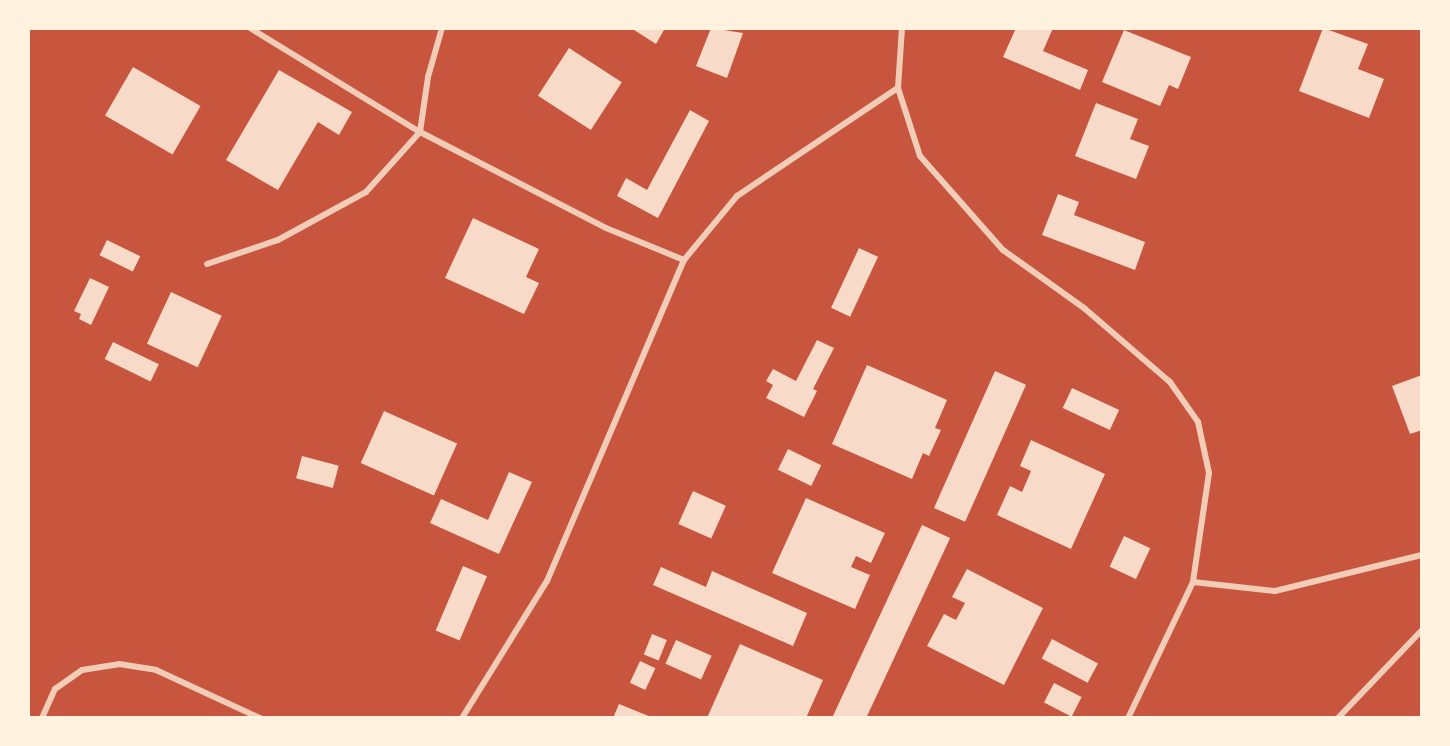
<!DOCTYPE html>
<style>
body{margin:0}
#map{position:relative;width:1450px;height:746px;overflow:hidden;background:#c8553d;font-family:"Crimson Pro",serif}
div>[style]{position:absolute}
.building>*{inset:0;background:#f7dbc8;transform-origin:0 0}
.minor>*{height:6px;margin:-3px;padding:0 3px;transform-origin:3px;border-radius:3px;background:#f1ccb7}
span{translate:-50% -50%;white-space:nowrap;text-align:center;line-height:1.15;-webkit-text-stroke:4.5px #fff3e0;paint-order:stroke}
.frame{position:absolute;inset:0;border:30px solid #fff3e0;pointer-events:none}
</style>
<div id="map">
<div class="building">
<div style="clip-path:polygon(631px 28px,665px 28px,656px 44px)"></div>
<div style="clip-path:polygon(711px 28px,743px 33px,727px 78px,696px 66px)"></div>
<div style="clip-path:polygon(1016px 28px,1053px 28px,1043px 51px,1088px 70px,1080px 90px,1003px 57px)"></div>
<div style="clip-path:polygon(1323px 28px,1368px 44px,1358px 69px,1384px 79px,1369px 118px,1299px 91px)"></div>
<div style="clip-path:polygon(1124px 30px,1191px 57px,1178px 89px,1169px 85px,1160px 106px,1102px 82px)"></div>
<div style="left:569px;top:48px;width:63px;height:57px;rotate:33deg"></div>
<div style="left:133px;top:67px;width:78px;height:56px;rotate:30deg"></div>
<div style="clip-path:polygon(279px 70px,352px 112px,339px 135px,318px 122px,278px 190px,226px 160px)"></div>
<div style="clip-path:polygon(1096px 103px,1138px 119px,1130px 139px,1149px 146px,1136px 179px,1075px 156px)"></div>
<div style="clip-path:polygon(690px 110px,709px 121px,658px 218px,617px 196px,626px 178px,647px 190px)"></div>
<div style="clip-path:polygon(1058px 194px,1079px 202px,1074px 215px,1145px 242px,1135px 270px,1042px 235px)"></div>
<div style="clip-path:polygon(473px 218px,539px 249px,526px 277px,539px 283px,524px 314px,445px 278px)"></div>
<div style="left:107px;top:240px;width:37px;height:17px;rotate:26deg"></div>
<div style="left:859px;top:248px;width:21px;height:66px;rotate:25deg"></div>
<div style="clip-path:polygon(90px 278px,109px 287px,91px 325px,79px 319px,81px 314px,74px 311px)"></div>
<div style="left:171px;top:292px;width:56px;height:57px;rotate:25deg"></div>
<div style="clip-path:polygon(817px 340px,834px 348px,813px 389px,817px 391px,804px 417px,766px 398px,773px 385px,766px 381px,773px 369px,796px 381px)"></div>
<div style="left:113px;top:342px;width:51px;height:19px;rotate:26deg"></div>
<div style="clip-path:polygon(867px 365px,947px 400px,935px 428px,941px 430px,929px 456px,923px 453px,912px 479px,832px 444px)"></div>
<div style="left:995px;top:371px;width:34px;height:150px;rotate:24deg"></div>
<div style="clip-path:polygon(1422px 375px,1422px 430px,1410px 434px,1392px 386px)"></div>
<div style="left:1072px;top:388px;width:52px;height:22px;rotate:25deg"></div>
<div style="left:384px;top:411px;width:80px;height:57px;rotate:24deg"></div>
<div style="clip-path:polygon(1031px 440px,1105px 474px,1071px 549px,997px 515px,1010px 486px,1022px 492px,1031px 471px,1020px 466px)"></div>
<div style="left:788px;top:449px;width:37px;height:23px;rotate:26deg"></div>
<div style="left:302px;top:456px;width:38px;height:23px;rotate:15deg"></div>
<div style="clip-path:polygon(509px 472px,532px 482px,499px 554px,430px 523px,441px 499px,488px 520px)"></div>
<div style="left:693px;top:491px;width:36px;height:36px;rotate:24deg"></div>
<div style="clip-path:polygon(806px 498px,885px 533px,871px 563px,856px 556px,851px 567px,870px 575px,855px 609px,772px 573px)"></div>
<div style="left:922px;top:525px;width:31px;height:214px;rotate:25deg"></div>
<div style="left:1124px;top:536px;width:29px;height:34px;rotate:25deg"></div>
<div style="left:463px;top:566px;width:26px;height:70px;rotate:23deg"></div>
<div style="clip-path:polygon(661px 567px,706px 587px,712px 571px,807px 613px,793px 646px,653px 585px)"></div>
<div style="clip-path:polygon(967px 569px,1043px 608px,1004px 685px,927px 646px,944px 614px,956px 620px,965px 603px,952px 597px)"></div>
<div style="left:652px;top:634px;width:16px;height:22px;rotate:22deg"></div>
<div style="left:1052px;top:639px;width:52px;height:22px;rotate:28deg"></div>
<div style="left:676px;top:640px;width:39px;height:26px;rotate:24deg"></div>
<div style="clip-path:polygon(740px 644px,823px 680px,806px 718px,707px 718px)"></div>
<div style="left:640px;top:661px;width:17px;height:24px;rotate:25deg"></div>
<div style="left:1054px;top:683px;width:31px;height:22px;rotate:27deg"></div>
<div style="clip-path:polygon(619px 704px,651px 717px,651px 718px,613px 718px)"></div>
</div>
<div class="minor">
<div style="left:250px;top:28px;width:199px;rotate:31.5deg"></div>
<div style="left:420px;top:132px;width:209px;rotate:27.3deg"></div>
<div style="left:606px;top:228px;width:84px;rotate:22.3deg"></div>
<div style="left:902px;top:28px;width:60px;rotate:93.8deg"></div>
<div style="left:898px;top:88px;width:71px;rotate:72.1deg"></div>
<div style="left:920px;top:156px;width:125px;rotate:48.6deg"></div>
<div style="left:1003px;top:250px;width:100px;rotate:35.6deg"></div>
<div style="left:1084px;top:308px;width:113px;rotate:40.7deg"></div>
<div style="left:1170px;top:382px;width:49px;rotate:55deg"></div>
<div style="left:1198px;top:422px;width:52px;rotate:77.8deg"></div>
<div style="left:1209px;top:473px;width:110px;rotate:98.4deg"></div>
<div style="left:1193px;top:582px;width:151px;rotate:115.5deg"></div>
<div style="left:207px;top:264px;width:75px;rotate:-18.7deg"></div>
<div style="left:278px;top:240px;width:100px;rotate:-28.6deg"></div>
<div style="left:366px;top:192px;width:81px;rotate:-48deg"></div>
<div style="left:420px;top:132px;width:56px;rotate:-81.7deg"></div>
<div style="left:428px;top:77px;width:51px;rotate:-74.1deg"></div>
<div style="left:1193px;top:582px;width:82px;rotate:6.3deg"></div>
<div style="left:1275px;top:591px;width:151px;rotate:-13.8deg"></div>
<div style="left:42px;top:718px;width:32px;rotate:-66deg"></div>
<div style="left:55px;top:689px;width:33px;rotate:-35deg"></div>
<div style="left:82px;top:670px;width:37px;rotate:-9deg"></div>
<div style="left:119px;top:664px;width:37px;rotate:9deg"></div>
<div style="left:156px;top:670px;width:115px;rotate:24.8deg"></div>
<div style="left:462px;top:718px;width:161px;rotate:-58.2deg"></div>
<div style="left:547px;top:581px;width:349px;rotate:-66.9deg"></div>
<div style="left:684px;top:260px;width:83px;rotate:-50.4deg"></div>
<div style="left:737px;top:196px;width:194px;rotate:-33.9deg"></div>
<div style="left:1338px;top:718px;width:122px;rotate:-46.3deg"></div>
</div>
<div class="frame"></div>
</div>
